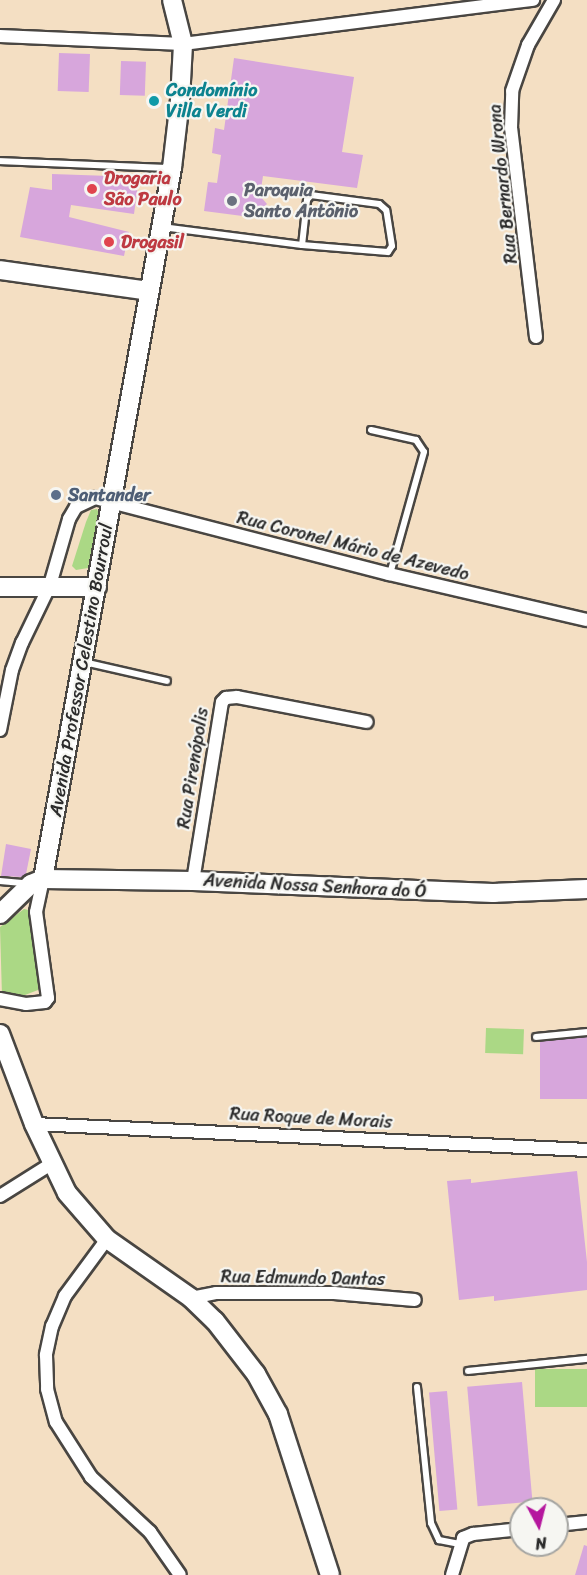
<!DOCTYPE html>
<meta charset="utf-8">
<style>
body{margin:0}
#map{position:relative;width:587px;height:1575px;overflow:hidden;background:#f4dfc3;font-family:Sriracha,sans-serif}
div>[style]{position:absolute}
.green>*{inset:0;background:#abd885;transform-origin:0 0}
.building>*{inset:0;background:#d7a6dc;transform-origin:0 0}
.roads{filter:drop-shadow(2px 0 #494642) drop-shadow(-2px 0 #494642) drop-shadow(0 2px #494642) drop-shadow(0 -2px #494642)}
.lane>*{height:6px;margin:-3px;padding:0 3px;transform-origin:3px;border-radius:3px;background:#fff}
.street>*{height:12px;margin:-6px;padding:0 6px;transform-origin:6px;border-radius:6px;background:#fff}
.secondary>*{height:18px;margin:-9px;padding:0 9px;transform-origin:9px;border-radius:9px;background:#fff}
.dots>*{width:16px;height:16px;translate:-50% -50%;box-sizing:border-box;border:3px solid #f6f6f2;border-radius:50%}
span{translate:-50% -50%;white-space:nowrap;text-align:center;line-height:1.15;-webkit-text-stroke:4.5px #f6f6f2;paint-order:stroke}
.culture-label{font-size:18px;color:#0d838f;font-weight:700}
.left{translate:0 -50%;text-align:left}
.health-label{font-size:18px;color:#be3a42;font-weight:700}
.street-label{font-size:18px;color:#2b2b2b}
.worship-label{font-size:18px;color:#5b616d;font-weight:700}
.service-label{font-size:18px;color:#4e5e75;font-weight:700}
.north{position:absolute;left:509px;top:1497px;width:60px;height:60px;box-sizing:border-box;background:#f6f6f2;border:2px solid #a5a5a2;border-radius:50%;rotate:173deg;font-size:16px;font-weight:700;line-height:24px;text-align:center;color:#2b2b2b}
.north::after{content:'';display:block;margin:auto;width:21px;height:27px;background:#b5179e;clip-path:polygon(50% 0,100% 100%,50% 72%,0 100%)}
</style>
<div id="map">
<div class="green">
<div style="clip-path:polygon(97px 509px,99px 514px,88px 568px,76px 570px,72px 566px,86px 522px,91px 510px)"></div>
<div style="clip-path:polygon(24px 909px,33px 911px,40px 978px,38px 990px,25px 995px,2px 996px,0 927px)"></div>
<div style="left:486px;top:1028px;width:38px;height:25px;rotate:2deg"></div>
<div style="left:587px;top:1369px;width:38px;height:52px;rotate:90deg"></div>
</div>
<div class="building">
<div style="left:59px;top:53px;width:31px;height:38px;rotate:2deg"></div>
<div style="clip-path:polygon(234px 58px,354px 77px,342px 152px,363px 155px,357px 188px,263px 176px,260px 196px,267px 204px,258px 212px,257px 218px,204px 211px,208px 182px,217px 183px,221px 155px,212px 153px,215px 128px,224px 130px)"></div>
<div style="left:121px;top:61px;width:25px;height:34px;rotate:2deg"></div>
<div style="clip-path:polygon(52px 174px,139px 177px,134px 214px,71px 205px,69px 217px,129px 232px,124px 256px,20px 237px,30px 187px,52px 190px)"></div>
<div style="clip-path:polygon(6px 844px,31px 849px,26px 874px,22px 877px,1px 876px)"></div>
<div style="left:587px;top:1037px;width:62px;height:47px;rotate:90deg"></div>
<div style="clip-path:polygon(577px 1171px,587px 1262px,587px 1290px,494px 1301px,494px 1296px,459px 1300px,447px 1181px,471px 1179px,471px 1183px)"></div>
<div style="left:522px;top:1382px;width:120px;height:55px;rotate:85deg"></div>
<div style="left:447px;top:1391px;width:119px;height:18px;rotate:85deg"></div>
<div style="clip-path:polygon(584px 1545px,587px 1546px,587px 1575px,575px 1575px)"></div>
</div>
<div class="roads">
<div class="lane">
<div style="left:0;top:161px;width:170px;rotate:2.4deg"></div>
<div style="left:162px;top:227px;width:141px;rotate:7.3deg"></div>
<div style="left:302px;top:245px;width:86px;rotate:4.7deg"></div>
<div style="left:388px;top:252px;width:7px;rotate:-56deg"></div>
<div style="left:392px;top:246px;width:36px;rotate:-99deg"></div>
<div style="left:386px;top:210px;width:9px;rotate:-139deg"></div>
<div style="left:379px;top:204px;width:69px;rotate:-172.5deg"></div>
<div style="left:311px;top:195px;width:6px;rotate:129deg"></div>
<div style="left:307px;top:200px;width:45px;rotate:96.3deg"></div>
<div style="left:371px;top:430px;width:46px;rotate:12.5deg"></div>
<div style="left:416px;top:440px;width:14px;rotate:56deg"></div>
<div style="left:424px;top:452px;width:127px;rotate:105.6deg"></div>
<div style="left:84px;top:662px;width:85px;rotate:12.9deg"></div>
<div style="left:0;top:881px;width:25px;rotate:5deg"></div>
<div style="left:536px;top:1037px;width:51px;rotate:-5.6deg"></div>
<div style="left:468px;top:1371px;width:120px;rotate:-5.8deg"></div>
<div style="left:417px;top:1387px;width:137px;rotate:84.1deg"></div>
<div style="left:431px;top:1523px;width:19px;rotate:65deg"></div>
<div style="left:439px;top:1540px;width:21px;rotate:11deg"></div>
</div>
<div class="street">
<div style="left:0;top:36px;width:183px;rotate:2.5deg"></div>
<div style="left:183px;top:44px;width:353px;rotate:-7.2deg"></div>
<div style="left:536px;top:337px;width:210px;rotate:-96.8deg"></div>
<div style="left:511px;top:128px;width:37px;rotate:-88deg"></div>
<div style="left:512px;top:91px;width:49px;rotate:-70.8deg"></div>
<div style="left:528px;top:45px;width:52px;rotate:-60deg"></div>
<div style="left:0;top:730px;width:61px;rotate:-78.7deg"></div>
<div style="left:12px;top:670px;width:29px;rotate:-70deg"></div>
<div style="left:22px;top:643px;width:64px;rotate:-64.2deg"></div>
<div style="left:50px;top:585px;width:69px;rotate:-73.9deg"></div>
<div style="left:69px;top:519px;width:14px;rotate:-60deg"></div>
<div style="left:76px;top:507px;width:21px;rotate:-25deg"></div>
<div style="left:95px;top:498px;width:304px;rotate:14.5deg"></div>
<div style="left:389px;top:574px;width:203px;rotate:13.1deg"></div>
<div style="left:193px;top:881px;width:181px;rotate:-80.8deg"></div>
<div style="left:222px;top:702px;width:6px;rotate:-45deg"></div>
<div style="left:226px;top:698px;width:11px;rotate:-5deg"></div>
<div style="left:237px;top:697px;width:132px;rotate:10.9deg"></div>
<div style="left:0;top:999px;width:26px;rotate:11deg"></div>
<div style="left:26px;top:1004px;width:19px;rotate:-6deg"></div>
<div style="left:45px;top:1002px;width:5px;rotate:-53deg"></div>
<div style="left:48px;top:998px;width:87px;rotate:-97.9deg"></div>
<div style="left:36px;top:912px;width:34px;rotate:-78deg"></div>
<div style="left:34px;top:1124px;width:554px;rotate:2.69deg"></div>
<div style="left:0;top:1196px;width:60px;rotate:-32.1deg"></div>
<div style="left:107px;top:1239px;width:71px;rotate:126.4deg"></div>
<div style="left:65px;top:1296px;width:33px;rotate:113deg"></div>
<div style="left:52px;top:1326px;width:30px;rotate:102deg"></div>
<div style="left:46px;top:1355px;width:34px;rotate:88deg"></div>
<div style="left:47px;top:1389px;width:34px;rotate:75deg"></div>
<div style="left:56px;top:1422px;width:65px;rotate:57.5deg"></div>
<div style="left:91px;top:1477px;width:81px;rotate:43deg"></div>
<div style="left:150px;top:1532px;width:52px;rotate:55.1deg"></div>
<div style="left:191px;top:1298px;width:25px;rotate:-11deg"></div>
<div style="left:216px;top:1293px;width:118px"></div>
<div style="left:334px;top:1293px;width:81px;rotate:4.9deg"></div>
<div style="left:557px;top:1525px;width:30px;rotate:-6deg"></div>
<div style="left:452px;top:1575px;width:39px;rotate:-73deg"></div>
<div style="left:463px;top:1538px;width:11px;rotate:-22deg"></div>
<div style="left:473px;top:1534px;width:48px;rotate:-5.9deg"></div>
</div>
<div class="secondary">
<div style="left:0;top:270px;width:150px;rotate:8deg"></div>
<div style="left:0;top:587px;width:97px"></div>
<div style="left:43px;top:879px;width:723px;rotate:-79.72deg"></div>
<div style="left:172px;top:168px;width:68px;rotate:-83.3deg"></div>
<div style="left:180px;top:100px;width:56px;rotate:-86.9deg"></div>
<div style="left:183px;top:44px;width:45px;rotate:-104deg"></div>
<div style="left:0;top:914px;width:43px;rotate:-44.1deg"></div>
<div style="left:31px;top:884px;width:13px;rotate:-23deg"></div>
<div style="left:43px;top:879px;width:150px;rotate:0.8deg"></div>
<div style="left:193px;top:881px;width:300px;rotate:2.3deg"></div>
<div style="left:493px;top:893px;width:94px;rotate:-2.4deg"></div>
<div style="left:0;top:1034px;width:96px;rotate:69.3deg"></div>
<div style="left:34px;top:1124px;width:76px;rotate:64.4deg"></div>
<div style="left:67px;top:1193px;width:61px;rotate:49deg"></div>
<div style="left:107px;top:1239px;width:103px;rotate:35.1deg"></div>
<div style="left:191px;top:1298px;width:33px;rotate:44deg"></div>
<div style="left:215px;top:1321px;width:67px;rotate:52.3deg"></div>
<div style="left:256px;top:1374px;width:46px;rotate:61.2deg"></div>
<div style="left:278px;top:1414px;width:169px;rotate:72.1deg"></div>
</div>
</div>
<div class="dots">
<div style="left:154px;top:101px;background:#0f9aa8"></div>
<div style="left:92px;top:189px;background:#e0444e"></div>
<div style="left:232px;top:201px;background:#6b7280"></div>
<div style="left:109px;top:242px;background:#e0444e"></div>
<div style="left:56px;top:495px;background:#5c6f8a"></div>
</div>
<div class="culture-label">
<span class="left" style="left:166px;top:101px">Condomínio<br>Villa Verdi</span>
</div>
<div class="health-label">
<span class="left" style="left:104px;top:189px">Drogaria<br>São Paulo</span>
<span class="left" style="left:121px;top:242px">Drogasil</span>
</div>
<div class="street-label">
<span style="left:503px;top:184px;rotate:-96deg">Rua Bernardo Wrona</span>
<span style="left:353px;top:546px;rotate:14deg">Rua Coronel Mário de Azevedo</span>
<span style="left:81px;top:670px;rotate:-80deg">Avenida Professor Celestino Bourroul</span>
<span style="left:193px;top:768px;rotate:-81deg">Rua Pirenópolis</span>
<span style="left:315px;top:886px;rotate:3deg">Avenida Nossa Senhora do Ó</span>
<span style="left:311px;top:1118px;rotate:3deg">Rua Roque de Morais</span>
<span style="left:303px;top:1278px;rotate:1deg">Rua Edmundo Dantas</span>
</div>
<div class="worship-label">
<span class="left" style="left:244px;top:201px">Paroquia<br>Santo Antônio</span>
</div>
<div class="service-label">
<span class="left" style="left:68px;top:495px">Santander</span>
</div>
<div class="north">N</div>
</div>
